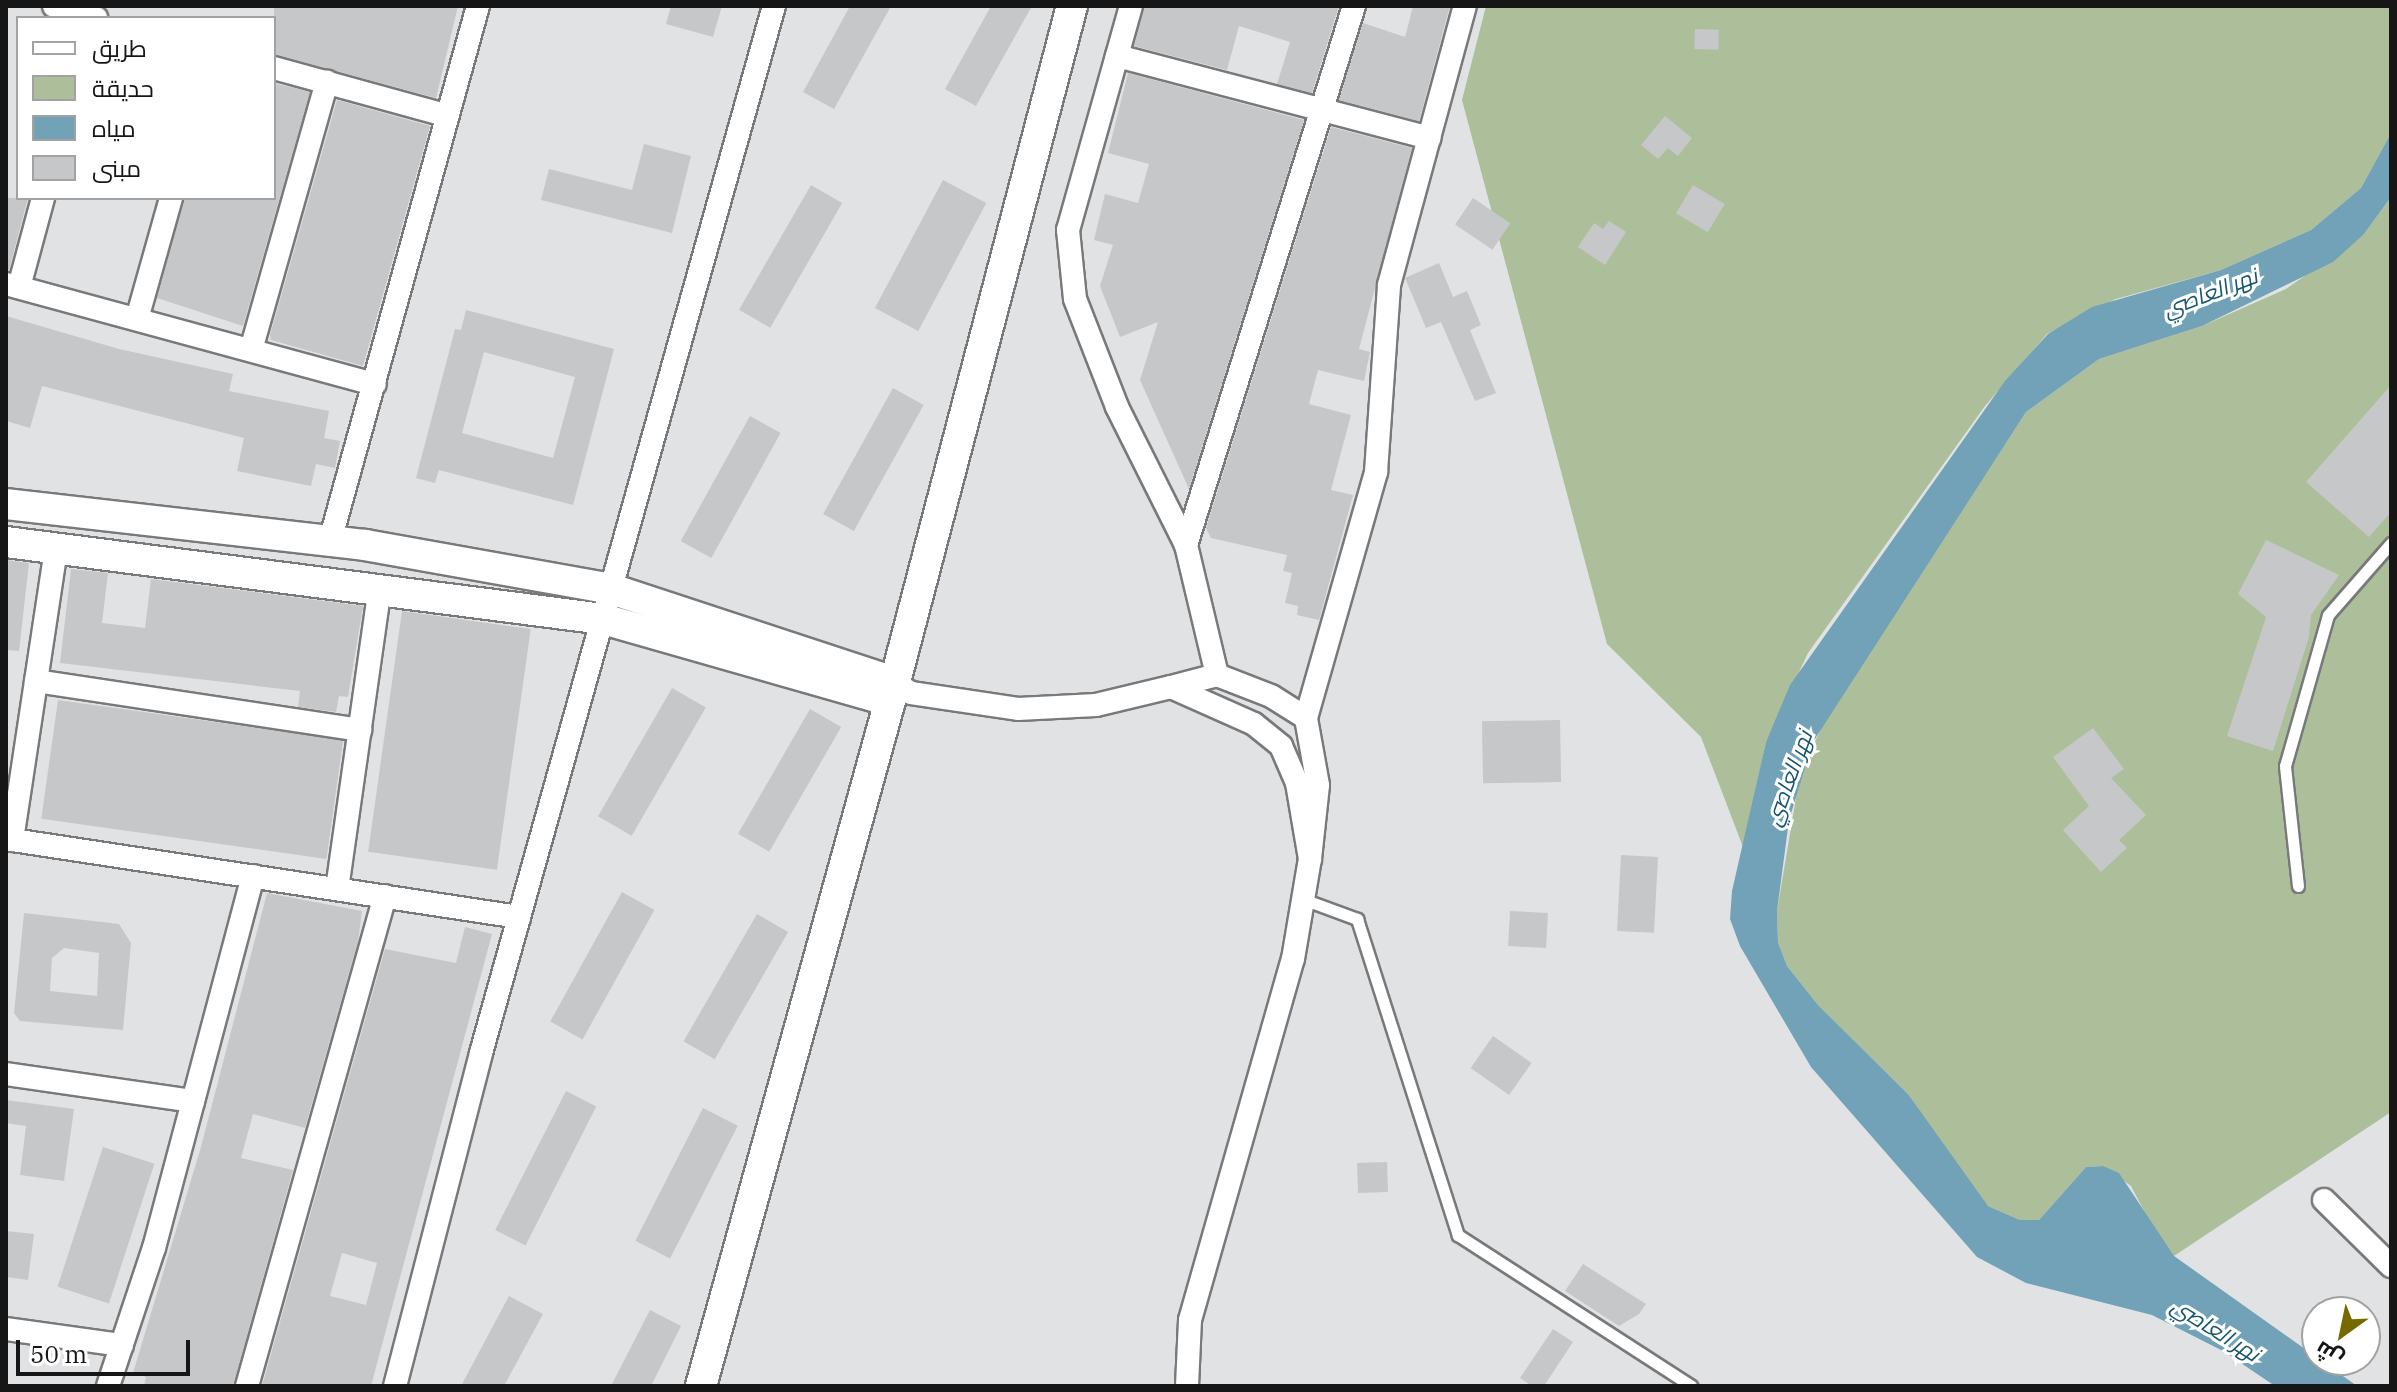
<!DOCTYPE html>
<meta charset="utf-8">
<style>
body{margin:0}
#map{position:relative;width:2397px;height:1392px;overflow:hidden;background:#e0e2e4;font-family:"IBM Plex Serif",Cairo,serif}
div>[style]{position:absolute}
.green>*{inset:0;background:#adbf9a}
.water>*{inset:0;background:#71a2b8}
.building>*{inset:0;background:#c6c7c9;transform-origin:0 0}
.roads{filter:drop-shadow(2px 0 #78797b) drop-shadow(-2px 0 #78797b) drop-shadow(0 2px #78797b) drop-shadow(0 -2px #78797b)}
.service>*{height:11px;margin:-5.5px;padding:0 5.5px;transform-origin:5.5px;border-radius:5.5px;background:#fff}
.minor>*{height:22px;margin:-11px;padding:0 11px;transform-origin:11px;border-radius:11px;background:#fff}
.secondary>*{height:30px;margin:-15px;padding:0 15px;transform-origin:15px;border-radius:15px;background:#fff}
span{translate:-50% -50%;white-space:nowrap;text-align:center;line-height:1.15;-webkit-text-stroke:6px #fff;paint-order:stroke}
.water-label{font-size:22px;color:#17576f;font-style:italic}
.frame{position:absolute;inset:0;border:8px solid #161617;pointer-events:none}
.legend{position:absolute;left:16px;top:16px;width:260px;height:184px;box-sizing:border-box;background:#fff;border:2px solid #a2a2a2;margin:0;padding:10px 14px;list-style:none;font-size:24px;color:#161617}
.legend li{display:flex;align-items:center;gap:16px;height:40px}
.legend b{width:40px;border:2px solid #a2a2a2}
.north{position:absolute;left:2301px;top:1296px;width:80px;height:80px;box-sizing:border-box;background:#fff;border:2px solid #a2a2a2;border-radius:50%;rotate:213deg;font-size:22px;font-weight:700;line-height:32px;text-align:center;color:#161617}
.north::after{content:'';display:block;margin:auto;width:28px;height:36px;background:#766900;clip-path:polygon(50% 0,100% 100%,50% 72%,0 100%)}
.scale{position:absolute;left:16px;top:1340px;width:174px;height:36px;box-sizing:border-box;border:4px solid #161617;border-top:0;padding-left:10px;font-size:24px;line-height:28px;white-space:nowrap;color:#161617;-webkit-text-stroke:6px #fff;paint-order:stroke}
</style>
<div id="map">
<div class="green">
<div style="clip-path:polygon(1486px 6px,2391px 6px,2391px 133px,2361px 188px,2311px 230px,2221px 270px,2116px 299px,2047px 334px,1985px 406px,1808px 653px,1766px 742px,1743px 847px,1701px 737px,1607px 644px,1462px 100px)"></div>
<div style="clip-path:polygon(2391px 197px,2391px 1112px,2174px 1256px,2154px 1230px,2131px 1186px,2103px 1166px,2086px 1167px,2039px 1220px,2020px 1220px,1988px 1206px,1973px 1192px,1908px 1094px,1818px 1005px,1787px 966px,1778px 944px,1777px 911px,1800px 774px,1825px 720px,2026px 412px,2099px 359px,2202px 326px,2286px 289px,2364px 234px)"></div>
</div>
<div class="water">
<div style="clip-path:polygon(2391px 133px,2391px 197px,2364px 234px,2333px 262px,2202px 326px,2099px 359px,2026px 412px,1813px 742px,1789px 820px,1777px 911px,1778px 943px,1787px 966px,1818px 1005px,1908px 1094px,1988px 1206px,2020px 1220px,2039px 1220px,2086px 1167px,2103px 1166px,2119px 1173px,2174px 1256px,2357px 1386px,2275px 1386px,2223px 1351px,2152px 1315px,2026px 1283px,1977px 1257px,1811px 1067px,1740px 946px,1730px 919px,1732px 891px,1766px 742px,1790px 685px,2005px 381px,2048px 334px,2092px 307px,2221px 270px,2311px 230px,2361px 188px)"></div>
</div>
<div class="building">
<div style="clip-path:polygon(274px 6px,458px 6px,436px 98px,274px 54px)"></div>
<div style="clip-path:polygon(671px 6px,722px 6px,713px 37px,666px 24px)"></div>
<div style="clip-path:polygon(850px 6px,891px 6px,834px 109px,803px 92px)"></div>
<div style="clip-path:polygon(991px 6px,1032px 6px,976px 106px,945px 89px)"></div>
<div style="clip-path:polygon(1145px 6px,1339px 6px,1312px 93px,1277px 84px,1290px 42px,1239px 26px,1227px 70px,1134px 46px)"></div>
<div style="clip-path:polygon(1413px 6px,1450px 6px,1419px 121px,1339px 100px,1363px 23px,1405px 37px)"></div>
<div style="left:1695px;top:29px;width:24px;height:20px;rotate:2deg"></div>
<div style="clip-path:polygon(1128px 73px,1304px 120px,1189px 489px,1140px 380px,1158px 322px,1120px 337px,1100px 286px,1113px 245px,1094px 240px,1105px 194px,1138px 203px,1149px 164px,1108px 153px)"></div>
<div style="clip-path:polygon(274px 83px,310px 92px,243px 326px,157px 298px,185px 198px,274px 198px)"></div>
<div style="clip-path:polygon(337px 100px,430px 126px,363px 366px,271px 340px,270px 335px)"></div>
<div style="clip-path:polygon(1665px 116px,1692px 138px,1678px 156px,1668px 148px,1658px 159px,1641px 145px)"></div>
<div style="clip-path:polygon(1331px 127px,1412px 148px,1359px 349px,1370px 352px,1364px 381px,1318px 370px,1309px 404px,1351px 415px,1331px 490px,1353px 495px,1319px 620px,1297px 615px,1298px 606px,1285px 603px,1292px 573px,1283px 571px,1287px 555px,1211px 538px,1206px 528px)"></div>
<div style="clip-path:polygon(644px 144px,691px 156px,672px 233px,541px 200px,549px 169px,632px 190px)"></div>
<div style="left:943px;top:180px;width:49px;height:145px;rotate:28deg"></div>
<div style="left:811px;top:185px;width:36px;height:144px;rotate:30deg"></div>
<div style="left:1693px;top:185px;width:37px;height:33px;rotate:31deg"></div>
<div style="clip-path:polygon(6px 198px,28px 198px,9px 270px,6px 270px)"></div>
<div style="left:1473px;top:198px;width:45px;height:32px;rotate:34deg"></div>
<div style="clip-path:polygon(1609px 221px,1626px 232px,1605px 265px,1578px 247px,1594px 223px,1603px 229px)"></div>
<div style="clip-path:polygon(1439px 263px,1453px 297px,1467px 291px,1481px 325px,1470px 330px,1496px 393px,1475px 401px,1441px 322px,1426px 328px,1405px 278px)"></div>
<div style="clip-path:polygon(evenodd,466px 310px,614px 349px,573px 505px,439px 470px,435px 483px,416px 478px,455px 329px,461px 330px,466px 310px,484px 352px,575px 377px,553px 458px,462px 433px,484px 352px)"></div>
<div style="clip-path:polygon(6px 316px,119px 349px,233px 374px,229px 391px,329px 411px,324px 438px,340px 441px,335px 468px,316px 464px,311px 486px,237px 471px,244px 438px,42px 386px,30px 428px,6px 421px)"></div>
<div style="clip-path:polygon(2391px 385px,2391px 512px,2369px 537px,2306px 482px)"></div>
<div style="left:893px;top:388px;width:35px;height:144px;rotate:29deg"></div>
<div style="left:750px;top:416px;width:35px;height:143px;rotate:29deg"></div>
<div style="clip-path:polygon(2266px 540px,2339px 575px,2311px 615px,2309px 637px,2273px 751px,2227px 736px,2266px 617px,2238px 594px)"></div>
<div style="clip-path:polygon(6px 560px,29px 563px,19px 651px,6px 650px)"></div>
<div style="clip-path:polygon(71px 569px,108px 573px,102px 623px,145px 628px,151px 579px,363px 606px,348px 697px,339px 696px,336px 712px,298px 707px,300px 691px,60px 663px)"></div>
<div style="left:402px;top:611px;width:130px;height:243px;rotate:8deg"></div>
<div style="left:672px;top:688px;width:39px;height:148px;rotate:30deg"></div>
<div style="left:58px;top:700px;width:288px;height:120px;rotate:8deg"></div>
<div style="left:810px;top:709px;width:36px;height:144px;rotate:30deg"></div>
<div style="left:1560px;top:720px;width:62px;height:78px;rotate:89deg"></div>
<div style="clip-path:polygon(2093px 728px,2124px 769px,2111px 778px,2146px 815px,2119px 840px,2127px 848px,2101px 872px,2063px 830px,2089px 806px,2053px 757px)"></div>
<div style="left:1621px;top:855px;width:37px;height:76px;rotate:3deg"></div>
<div style="left:622px;top:892px;width:37px;height:148px;rotate:29deg"></div>
<div style="clip-path:polygon(267px 893px,362px 911px,358px 941px,305px 1128px,253px 1114px,241px 1158px,293px 1170px,233px 1386px,144px 1386px,146px 1377px,133px 1373px,201px 1147px)"></div>
<div style="left:1510px;top:911px;width:38px;height:35px;rotate:3deg"></div>
<div style="clip-path:polygon(evenodd,24px 913px,119px 924px,131px 943px,123px 1030px,20px 1021px,14px 1013px,24px 913px,64px 948px,99px 953px,97px 996px,50px 991px,52px 958px,64px 948px)"></div>
<div style="left:757px;top:914px;width:36px;height:147px;rotate:30deg"></div>
<div style="clip-path:polygon(evenodd,465px 927px,492px 934px,371px 1386px,262px 1386px,385px 949px,456px 963px,465px 927px,342px 1253px,377px 1263px,366px 1305px,330px 1296px,342px 1253px)"></div>
<div style="left:1493px;top:1036px;width:47px;height:39px;rotate:35deg"></div>
<div style="left:566px;top:1091px;width:34px;height:156px;rotate:27deg"></div>
<div style="clip-path:polygon(6px 1100px,74px 1109px,64px 1181px,20px 1175px,26px 1126px,6px 1123px)"></div>
<div style="left:703px;top:1108px;width:39px;height:149px;rotate:27deg"></div>
<div style="left:103px;top:1147px;width:54px;height:147px;rotate:18deg"></div>
<div style="left:1387px;top:1162px;width:30px;height:30px;rotate:88deg"></div>
<div style="clip-path:polygon(6px 1231px,34px 1234px,28px 1280px,6px 1277px)"></div>
<div style="clip-path:polygon(1583px 1264px,1646px 1304px,1639px 1314px,1619px 1326px,1565px 1291px)"></div>
<div style="clip-path:polygon(509px 1296px,543px 1314px,504px 1386px,461px 1386px)"></div>
<div style="clip-path:polygon(650px 1310px,681px 1326px,651px 1386px,611px 1386px)"></div>
<div style="clip-path:polygon(1553px 1329px,1573px 1342px,1544px 1386px,1532px 1386px,1520px 1378px)"></div>
</div>
<div class="roads">
<div class="service">
<div style="left:2298px;top:886px;width:121px;rotate:-96.2deg"></div>
<div style="left:2285px;top:766px;width:157px;rotate:-74.1deg"></div>
<div style="left:2328px;top:615px;width:96px;rotate:-48.8deg"></div>
<div style="left:1303px;top:899px;width:58px;rotate:20.3deg"></div>
<div style="left:1357px;top:919px;width:332px;rotate:72.3deg"></div>
<div style="left:1458px;top:1235px;width:278px;rotate:32.9deg"></div>
</div>
<div class="minor">
<div style="left:54px;top:6px;width:44px;rotate:15.9deg"></div>
<div style="left:1131px;top:6px;width:233px;rotate:105.7deg"></div>
<div style="left:1068px;top:230px;width:69px;rotate:84.2deg"></div>
<div style="left:1075px;top:299px;width:116px;rotate:68.7deg"></div>
<div style="left:1117px;top:407px;width:154px;rotate:63.4deg"></div>
<div style="left:1186px;top:545px;width:134px;rotate:76.6deg"></div>
<div style="left:1117px;top:56px;width:323px;rotate:14.7deg"></div>
<div style="left:274px;top:68px;width:180px;rotate:15.4deg"></div>
<div style="left:6px;top:284px;width:382px;rotate:15.2deg"></div>
<div style="left:19px;top:287px;width:92px;rotate:-74.9deg"></div>
<div style="left:137px;top:319px;width:126px;rotate:-74.3deg"></div>
<div style="left:251px;top:350px;width:279px;rotate:-74.2deg"></div>
<div style="left:330px;top:541px;width:555px;rotate:-74.54deg"></div>
<div style="left:1186px;top:545px;width:565px;rotate:-72.69deg"></div>
<div style="left:36px;top:681px;width:328px;rotate:8.6deg"></div>
<div style="left:894px;top:682px;width:20px;rotate:33deg"></div>
<div style="left:911px;top:693px;width:108px;rotate:8.5deg"></div>
<div style="left:1018px;top:709px;width:78px;rotate:-2.9deg"></div>
<div style="left:1096px;top:705px;width:77px;rotate:-13.5deg"></div>
<div style="left:1306px;top:718px;width:256px;rotate:-74.1deg"></div>
<div style="left:1376px;top:472px;width:187px;rotate:-86deg"></div>
<div style="left:1389px;top:285px;width:289px;rotate:-74.8deg"></div>
<div style="left:6px;top:839px;width:519px;rotate:8.65deg"></div>
<div style="left:12px;top:840px;width:294px;rotate:-81.4deg"></div>
<div style="left:337px;top:889px;width:304px;rotate:-81.9deg"></div>
<div style="left:6px;top:1074px;width:189px;rotate:8.2deg"></div>
<div style="left:2324px;top:1200px;width:94px;rotate:44.6deg"></div>
<div style="left:6px;top:1329px;width:117px;rotate:7.9deg"></div>
<div style="left:108px;top:1386px;width:145px;rotate:-71.6deg"></div>
<div style="left:154px;top:1248px;width:385px;rotate:-75.1deg"></div>
<div style="left:247px;top:1386px;width:509px;rotate:-74.27deg"></div>
<div style="left:395px;top:1386px;width:344px;rotate:-75.5deg"></div>
<div style="left:481px;top:1053px;width:1087px;rotate:-74.37deg"></div>
<div style="left:1187px;top:1386px;width:66px;rotate:-87.4deg"></div>
<div style="left:1190px;top:1320px;width:375px;rotate:-74.1deg"></div>
<div style="left:1293px;top:959px;width:101px;rotate:-80.4deg"></div>
<div style="left:1310px;top:859px;width:74px;rotate:-83.8deg"></div>
<div style="left:1318px;top:785px;width:68px;rotate:-100.2deg"></div>
<div style="left:1306px;top:718px;width:41px;rotate:-147.8deg"></div>
<div style="left:1271px;top:696px;width:58px;rotate:-158.7deg"></div>
<div style="left:1217px;top:675px;width:48px;rotate:165.4deg"></div>
<div style="left:1171px;top:687px;width:91px;rotate:24deg"></div>
<div style="left:1254px;top:724px;width:35px;rotate:39deg"></div>
<div style="left:1281px;top:746px;width:40px;rotate:66.6deg"></div>
<div style="left:1297px;top:783px;width:77px;rotate:80.3deg"></div>
</div>
<div class="secondary">
<div style="left:6px;top:504px;width:361px;rotate:6.5deg"></div>
<div style="left:365px;top:545px;width:250px;rotate:10.1deg"></div>
<div style="left:611px;top:589px;width:298px;rotate:18.2deg"></div>
<div style="left:6px;top:542px;width:602px;rotate:7.35deg"></div>
<div style="left:603px;top:619px;width:296px;rotate:15.9deg"></div>
<div style="left:701px;top:1386px;width:711px;rotate:-74.58deg"></div>
<div style="left:890px;top:701px;width:718px;rotate:-75.33deg"></div>
</div>
</div>
<div class="water-label">
<span style="left:2210px;top:292px;rotate:-21deg">نهر العاصي</span>
<span style="left:1788px;top:778px;rotate:-70deg">نهر العاصي</span>
<span style="left:2216px;top:1329px;rotate:32deg">نهر العاصي</span>
</div>
<div class="frame"></div>
<ul class="legend">
<li><b style="height:10px;background:#fff"></b>طريق</li>
<li><b style="height:22px;background:#adbf9a"></b>حديقة</li>
<li><b style="height:22px;background:#71a2b8"></b>مياه</li>
<li><b style="height:22px;background:#c6c7c9"></b>مبنى</li>
</ul>
<div class="north">ش</div>
<div class="scale">50 m</div>
</div>
